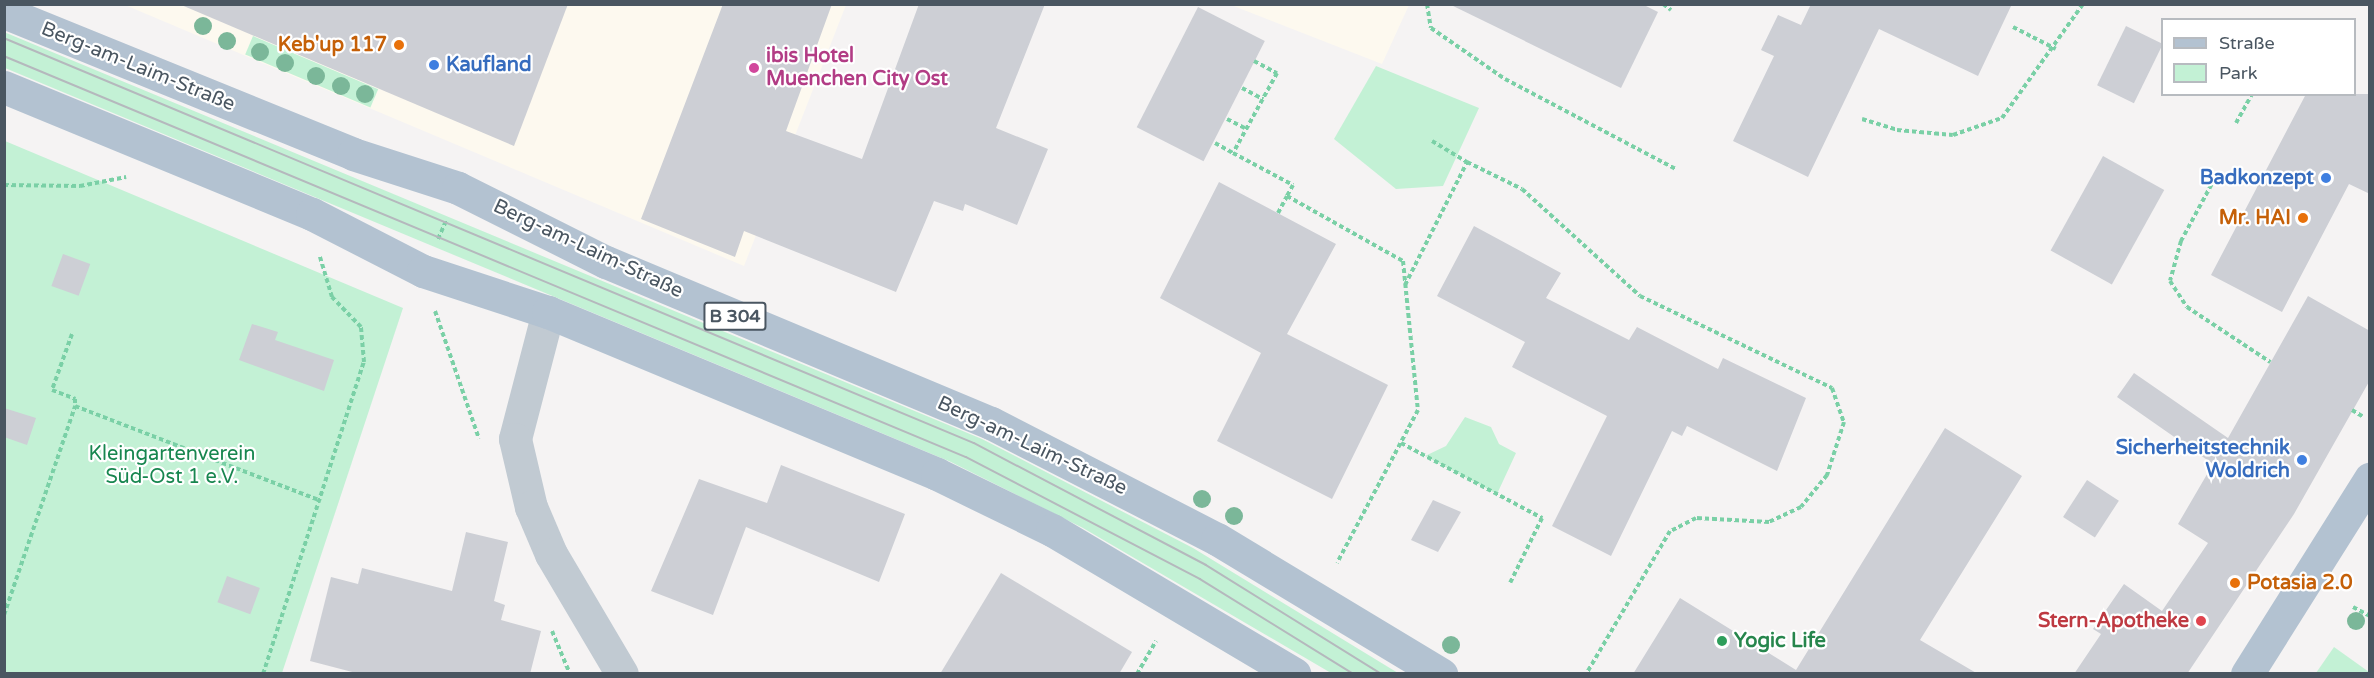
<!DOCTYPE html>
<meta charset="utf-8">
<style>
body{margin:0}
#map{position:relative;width:2374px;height:678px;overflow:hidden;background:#f5f3f3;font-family:"Varela Round",sans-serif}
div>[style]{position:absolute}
.commercial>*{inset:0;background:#fdf9ef}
.green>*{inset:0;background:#c3f1d5;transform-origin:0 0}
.building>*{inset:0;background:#cdcfd5;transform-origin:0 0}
.path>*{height:4px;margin-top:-2px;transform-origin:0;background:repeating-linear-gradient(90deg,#7ad0a6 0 4.5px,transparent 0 7.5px)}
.minor>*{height:33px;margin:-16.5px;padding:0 16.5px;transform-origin:16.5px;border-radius:16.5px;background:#c1cad2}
.major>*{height:33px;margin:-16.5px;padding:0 16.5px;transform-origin:16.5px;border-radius:16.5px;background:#b3c2d1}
.tram>*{height:1.5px;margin:-0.75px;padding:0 0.75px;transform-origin:0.75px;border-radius:0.75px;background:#b5b8bd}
.trees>*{width:18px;height:18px;margin:-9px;border-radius:50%;background:#7bb799}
.dots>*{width:16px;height:16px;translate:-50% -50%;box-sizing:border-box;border:3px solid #fff;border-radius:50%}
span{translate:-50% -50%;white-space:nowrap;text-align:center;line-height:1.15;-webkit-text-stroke:4.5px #fff;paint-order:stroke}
.shield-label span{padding:2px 4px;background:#fff;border:2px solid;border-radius:4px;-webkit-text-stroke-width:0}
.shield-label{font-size:18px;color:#4a5661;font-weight:700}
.food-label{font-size:20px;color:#c56008;font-weight:700}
.right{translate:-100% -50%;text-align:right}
.left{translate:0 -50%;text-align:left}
.hotel-label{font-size:20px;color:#b23c85;font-weight:700}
.shop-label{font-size:20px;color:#366cbe;font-weight:700}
.street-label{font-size:20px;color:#4a5661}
.park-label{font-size:20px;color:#17864f}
.health-label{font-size:20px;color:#be3a42;font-weight:700}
.leisure-label{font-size:20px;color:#27864d;font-weight:700}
.frame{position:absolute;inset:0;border:6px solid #4a5661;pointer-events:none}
.legend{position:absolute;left:2161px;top:18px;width:195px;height:78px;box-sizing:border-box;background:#fff;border:2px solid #b7bbc0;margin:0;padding:8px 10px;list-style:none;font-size:18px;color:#4a5661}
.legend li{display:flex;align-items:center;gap:12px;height:30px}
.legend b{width:30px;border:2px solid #b7bbc0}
</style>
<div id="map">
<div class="commercial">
<div style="clip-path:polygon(125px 5px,846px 5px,744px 266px)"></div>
<div style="clip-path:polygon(1231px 5px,1409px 5px,1382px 64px)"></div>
</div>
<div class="green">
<div style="clip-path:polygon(4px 32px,982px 439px,1193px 548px,1398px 673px,1331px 673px,1083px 528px,951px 462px,5px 68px)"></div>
<div style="left:253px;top:36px;width:136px;height:20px;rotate:23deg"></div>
<div style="clip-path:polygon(1376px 66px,1479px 108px,1443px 186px,1396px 189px,1334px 139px)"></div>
<div style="clip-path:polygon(5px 141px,403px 308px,282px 673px,4px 673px)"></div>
<div style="clip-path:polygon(1465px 417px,1491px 427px,1499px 444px,1516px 453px,1497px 494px,1425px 456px,1446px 446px)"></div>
<div style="clip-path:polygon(2334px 647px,2369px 672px,2369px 673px,2316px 673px)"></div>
</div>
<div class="building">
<div style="clip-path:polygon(179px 4px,568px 4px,514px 146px)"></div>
<div style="clip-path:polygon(723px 4px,832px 4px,786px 131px,862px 159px,919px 4px,1045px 4px,996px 128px,1048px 149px,1017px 225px,965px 204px,963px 211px,934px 201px,896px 292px,744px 231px,735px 257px,641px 219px)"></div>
<div style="clip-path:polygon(1449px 4px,1642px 4px,1658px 12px,1621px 88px)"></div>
<div style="clip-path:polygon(1811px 4px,2012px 4px,1978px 76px,1879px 29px,1808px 177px,1733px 141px,1774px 56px,1761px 50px,1778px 15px,1801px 25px)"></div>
<div style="left:1198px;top:7px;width:75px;height:135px;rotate:27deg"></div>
<div style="left:2126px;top:26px;width:41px;height:66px;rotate:26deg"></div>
<div style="clip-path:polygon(2306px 94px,2370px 94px,2370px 194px,2349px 184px,2282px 312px,2211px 275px)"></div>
<div style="left:2103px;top:156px;width:70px;height:108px;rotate:29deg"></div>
<div style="clip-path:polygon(1219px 182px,1336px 244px,1287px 334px,1388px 385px,1332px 499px,1217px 441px,1261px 353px,1160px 298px)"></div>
<div style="clip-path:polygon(1474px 226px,1561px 273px,1546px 298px,1629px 340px,1637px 327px,1718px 369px,1723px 358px,1806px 398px,1777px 471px,1687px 426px,1682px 436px,1672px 431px,1611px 556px,1552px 526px,1607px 416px,1512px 367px,1525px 342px,1437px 296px)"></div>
<div style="left:63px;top:254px;width:29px;height:34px;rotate:20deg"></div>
<div style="clip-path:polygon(2308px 296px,2370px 331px,2370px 380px,2294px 514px,2187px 674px,2074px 674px,2101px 634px,2093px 629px,2124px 584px,2162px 611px,2208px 543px,2178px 524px,2213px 464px,2117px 397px,2134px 373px,2228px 438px)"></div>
<div style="clip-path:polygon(252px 324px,278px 332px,275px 340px,334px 360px,324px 391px,239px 360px)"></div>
<div style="clip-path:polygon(4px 408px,36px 418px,27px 445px,4px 437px)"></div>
<div style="clip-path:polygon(1945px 428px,2022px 476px,1920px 640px,1978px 674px,1633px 674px,1680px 598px,1796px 670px)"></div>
<div style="clip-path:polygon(781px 465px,905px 514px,879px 582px,746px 527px,713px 615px,651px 591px,699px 479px,767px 503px)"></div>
<div style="left:2087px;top:480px;width:38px;height:44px;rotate:33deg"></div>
<div style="clip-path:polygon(1433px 500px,1461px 512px,1438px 552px,1411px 540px)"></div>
<div style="clip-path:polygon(466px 532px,508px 542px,494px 601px,505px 605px,501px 620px,541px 631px,530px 674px,360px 674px,310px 661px,331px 577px,358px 584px,362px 568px,452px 591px)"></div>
<div style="clip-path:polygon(1001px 573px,1132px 652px,1119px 674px,940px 674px)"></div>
<div style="left:227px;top:576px;width:35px;height:28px;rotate:20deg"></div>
</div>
<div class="path">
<div style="left:1427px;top:4px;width:24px;rotate:81deg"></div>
<div style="left:1431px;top:28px;width:90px;rotate:34.6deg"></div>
<div style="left:1505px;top:79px;width:193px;rotate:27.8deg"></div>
<div style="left:1663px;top:4px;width:10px;rotate:37deg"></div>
<div style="left:2013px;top:27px;width:48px;rotate:27.1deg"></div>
<div style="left:1254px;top:61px;width:26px;rotate:28deg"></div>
<div style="left:1277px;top:73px;width:91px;rotate:118.8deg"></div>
<div style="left:1233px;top:153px;width:68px;rotate:28.1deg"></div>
<div style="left:1293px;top:185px;width:13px;rotate:119deg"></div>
<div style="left:1287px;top:196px;width:133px;rotate:29.3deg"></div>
<div style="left:1403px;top:261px;width:150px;rotate:84.3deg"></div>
<div style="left:1418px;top:410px;width:173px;rotate:117.9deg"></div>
<div style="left:1242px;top:88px;width:24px;rotate:28deg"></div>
<div style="left:1227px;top:119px;width:22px;rotate:27deg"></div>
<div style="left:1862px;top:119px;width:37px;rotate:17deg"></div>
<div style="left:1897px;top:130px;width:56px;rotate:5.1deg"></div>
<div style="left:1953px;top:135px;width:52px;rotate:-19.1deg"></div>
<div style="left:2002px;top:118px;width:140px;rotate:-54.6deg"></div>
<div style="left:2236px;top:123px;width:33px;rotate:-61deg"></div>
<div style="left:1432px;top:141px;width:41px;rotate:31deg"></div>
<div style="left:1215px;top:143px;width:21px;rotate:29deg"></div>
<div style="left:2215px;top:178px;width:72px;rotate:118.4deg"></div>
<div style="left:2181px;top:241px;width:41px;rotate:105.4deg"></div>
<div style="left:2170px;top:281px;width:31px;rotate:57deg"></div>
<div style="left:2187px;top:307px;width:100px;rotate:33.5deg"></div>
<div style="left:4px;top:185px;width:76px;rotate:0.8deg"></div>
<div style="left:80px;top:186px;width:47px;rotate:-11.1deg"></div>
<div style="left:1278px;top:213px;width:19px;rotate:-62deg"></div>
<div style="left:438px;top:239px;width:20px;rotate:-66deg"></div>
<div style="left:1405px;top:285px;width:138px;rotate:-63.2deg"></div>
<div style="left:1467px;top:162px;width:61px;rotate:26.1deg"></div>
<div style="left:1522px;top:189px;width:159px;rotate:42.2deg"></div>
<div style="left:1640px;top:296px;width:213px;rotate:25.6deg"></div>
<div style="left:1832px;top:388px;width:36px;rotate:71deg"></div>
<div style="left:1844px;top:422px;width:56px;rotate:107.8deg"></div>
<div style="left:1827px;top:475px;width:41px;rotate:129.1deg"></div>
<div style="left:1801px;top:507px;width:35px;rotate:155deg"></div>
<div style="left:1769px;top:522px;width:73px;rotate:-176.9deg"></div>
<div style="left:1696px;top:518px;width:29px;rotate:153deg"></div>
<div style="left:1670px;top:531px;width:166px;rotate:120.4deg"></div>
<div style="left:435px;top:311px;width:135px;rotate:71deg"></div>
<div style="left:72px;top:334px;width:59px;rotate:109.7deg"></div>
<div style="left:52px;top:390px;width:25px;rotate:21deg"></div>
<div style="left:75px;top:399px;width:7px;rotate:90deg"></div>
<div style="left:2352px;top:410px;width:12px;rotate:31deg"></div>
<div style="left:1401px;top:443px;width:160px;rotate:28deg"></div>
<div style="left:1542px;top:518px;width:72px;rotate:116.2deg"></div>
<div style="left:2353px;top:607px;width:19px;rotate:28deg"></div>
<div style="left:4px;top:615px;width:221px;rotate:-71.2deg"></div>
<div style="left:75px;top:406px;width:261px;rotate:21.1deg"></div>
<div style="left:552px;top:631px;width:47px;rotate:67.3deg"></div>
<div style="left:263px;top:674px;width:328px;rotate:-72.1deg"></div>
<div style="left:364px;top:362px;width:35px;rotate:-95deg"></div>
<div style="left:361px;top:327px;width:42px;rotate:-134deg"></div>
<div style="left:332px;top:297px;width:42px;rotate:-106.7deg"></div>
<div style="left:1137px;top:674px;width:38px;rotate:-60deg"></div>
</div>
<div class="minor">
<div style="left:548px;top:312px;width:131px;rotate:104.6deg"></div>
<div style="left:515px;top:439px;width:70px;rotate:76.8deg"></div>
<div style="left:531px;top:507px;width:51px;rotate:66.9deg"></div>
<div style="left:551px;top:554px;width:139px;rotate:59.4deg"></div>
</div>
<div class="major">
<div style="left:4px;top:12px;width:377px;rotate:22.1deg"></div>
<div style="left:353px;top:154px;width:110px;rotate:17.9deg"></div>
<div style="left:458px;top:188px;width:165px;rotate:26.6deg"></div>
<div style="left:606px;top:262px;width:417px;rotate:22.7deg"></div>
<div style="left:991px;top:423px;width:254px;rotate:27.2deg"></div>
<div style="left:1217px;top:539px;width:262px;rotate:31.1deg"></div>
<div style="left:4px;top:87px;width:333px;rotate:22.4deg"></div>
<div style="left:312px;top:214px;width:125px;rotate:27.2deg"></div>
<div style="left:423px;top:271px;width:132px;rotate:18.2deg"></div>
<div style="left:548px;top:312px;width:421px;rotate:22.6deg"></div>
<div style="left:937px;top:474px;width:128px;rotate:26deg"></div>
<div style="left:1052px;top:530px;width:282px;rotate:30.7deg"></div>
<div style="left:2247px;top:674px;width:231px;rotate:-57.8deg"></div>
</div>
<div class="tram">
<div style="left:4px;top:38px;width:1051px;rotate:22.66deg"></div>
<div style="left:974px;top:443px;width:262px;rotate:27.7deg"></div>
<div style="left:1206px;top:565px;width:207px;rotate:31.8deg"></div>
<div style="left:4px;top:56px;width:1042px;rotate:22.63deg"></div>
<div style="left:966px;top:457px;width:264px;rotate:27.5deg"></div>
<div style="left:1200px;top:579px;width:181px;rotate:31.7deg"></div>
</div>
<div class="trees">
<div style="left:203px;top:26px"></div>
<div style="left:227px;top:41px"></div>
<div style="left:260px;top:52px"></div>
<div style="left:285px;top:63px"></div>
<div style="left:316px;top:76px"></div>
<div style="left:341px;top:86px"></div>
<div style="left:365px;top:94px"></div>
<div style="left:1202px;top:499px"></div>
<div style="left:1234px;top:516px"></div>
<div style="left:2356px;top:621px"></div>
<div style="left:1451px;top:645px"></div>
</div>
<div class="dots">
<div style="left:399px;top:45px;background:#e8710a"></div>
<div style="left:434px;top:65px;background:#3f7fe0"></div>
<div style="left:754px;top:68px;background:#d1479c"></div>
<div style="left:2326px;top:178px;background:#3f7fe0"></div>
<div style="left:2303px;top:218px;background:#e8710a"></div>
<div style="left:2302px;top:460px;background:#3f7fe0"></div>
<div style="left:2235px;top:583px;background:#e8710a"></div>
<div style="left:2201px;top:621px;background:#e0444e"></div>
<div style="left:1722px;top:641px;background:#2e9e5b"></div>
</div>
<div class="shield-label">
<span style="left:735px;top:316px">B 304</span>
</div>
<div class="food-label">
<span class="right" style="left:387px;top:45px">Keb'up 117</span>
<span class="right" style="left:2291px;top:218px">Mr. HAI</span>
<span class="left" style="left:2247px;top:583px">Potasia 2.0</span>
</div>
<div class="hotel-label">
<span class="left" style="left:766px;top:68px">ibis Hotel<br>Muenchen City Ost</span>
</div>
<div class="shop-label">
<span class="left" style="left:446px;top:65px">Kaufland</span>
<span class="right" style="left:2314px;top:178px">Badkonzept</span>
<span class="right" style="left:2290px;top:460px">Sicherheitstechnik<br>Woldrich</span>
</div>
<div class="street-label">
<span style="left:138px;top:67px;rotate:22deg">Berg-am-Laim-Straße</span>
<span style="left:588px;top:249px;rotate:25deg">Berg-am-Laim-Straße</span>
<span style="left:1032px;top:446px;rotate:25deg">Berg-am-Laim-Straße</span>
</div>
<div class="park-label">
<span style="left:172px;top:466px">Kleingartenverein<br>Süd-Ost 1 e.V.</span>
</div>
<div class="health-label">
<span class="right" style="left:2189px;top:621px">Stern-Apotheke</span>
</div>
<div class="leisure-label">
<span class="left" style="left:1734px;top:641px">Yogic Life</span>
</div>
<div class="frame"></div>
<ul class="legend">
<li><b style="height:8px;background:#b3c2d1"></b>Straße</li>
<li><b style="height:16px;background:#c3f1d5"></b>Park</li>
</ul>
</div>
